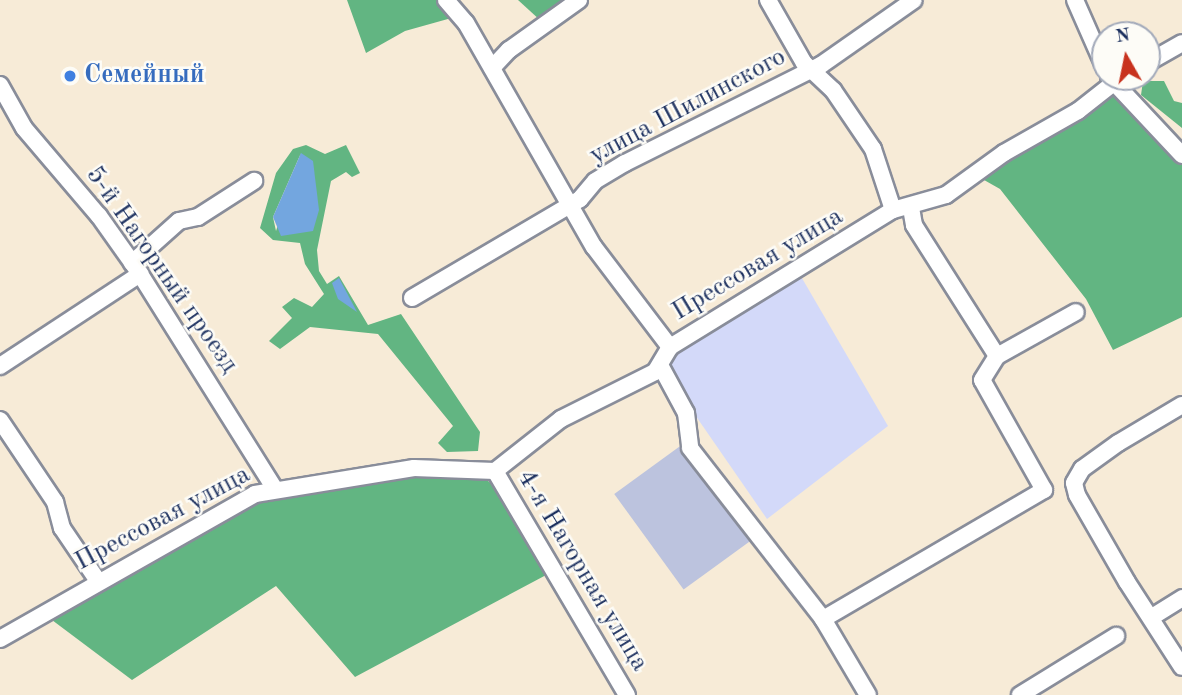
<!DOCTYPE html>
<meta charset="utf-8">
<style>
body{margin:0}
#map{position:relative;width:1182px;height:695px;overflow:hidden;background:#f7ebd7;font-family:"Old Standard TT",serif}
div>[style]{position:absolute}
.built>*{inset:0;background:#d3d9f9}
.industrial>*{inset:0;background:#bcc3de;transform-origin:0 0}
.forest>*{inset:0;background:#62b582}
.water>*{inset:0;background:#73a6df}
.roads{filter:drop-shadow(2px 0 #898d9a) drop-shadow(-2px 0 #898d9a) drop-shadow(0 2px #898d9a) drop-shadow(0 -2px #898d9a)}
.minor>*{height:16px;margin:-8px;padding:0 8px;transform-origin:8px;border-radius:8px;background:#fff}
.dots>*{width:19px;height:19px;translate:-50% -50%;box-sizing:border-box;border:4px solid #fdfcf7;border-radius:50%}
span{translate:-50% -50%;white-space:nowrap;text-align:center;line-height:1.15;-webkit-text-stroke:5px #fdfcf7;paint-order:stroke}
.shop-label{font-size:26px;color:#366cbe;font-weight:700}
.left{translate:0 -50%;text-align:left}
.street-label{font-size:26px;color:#1b2f5e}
.north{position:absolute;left:1091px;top:21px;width:70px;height:70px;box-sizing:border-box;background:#fdfcf7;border:2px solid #a3aaba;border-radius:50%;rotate:351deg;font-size:19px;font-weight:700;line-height:28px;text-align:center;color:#1b2f5e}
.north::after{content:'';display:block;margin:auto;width:24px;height:32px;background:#c8321e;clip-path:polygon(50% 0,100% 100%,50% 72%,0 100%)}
</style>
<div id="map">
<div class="built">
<div style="clip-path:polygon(799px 273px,888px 426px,767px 519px,673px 383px,667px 363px,675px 353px)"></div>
</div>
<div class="industrial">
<div style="left:683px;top:444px;width:118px;height:85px;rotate:54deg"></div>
</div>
<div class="forest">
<div style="clip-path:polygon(347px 0,440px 0,455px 17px,405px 31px,366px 53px)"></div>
<div style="clip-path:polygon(518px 0,569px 0,541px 21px)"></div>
<div style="clip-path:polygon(1143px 81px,1164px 81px,1174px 101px,1182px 103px,1182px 128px,1141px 95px)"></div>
<div style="clip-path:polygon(1107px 91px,1116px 93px,1182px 162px,1182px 317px,1113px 350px,1086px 299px,1000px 189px,977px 176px)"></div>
<div style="clip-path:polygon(evenodd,306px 145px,325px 154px,346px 145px,360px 173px,352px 177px,346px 172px,331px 181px,317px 250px,319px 271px,327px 284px,339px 276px,368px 325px,401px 314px,480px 432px,478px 451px,447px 452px,438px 443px,453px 426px,378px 334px,310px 327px,280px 349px,269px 341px,292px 318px,282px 307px,294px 298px,312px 307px,324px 294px,305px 264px,300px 243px,273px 240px,260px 228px,276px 173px,293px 149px,306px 145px,301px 153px,276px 231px,273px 217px,301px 153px)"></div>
<div style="clip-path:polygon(416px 473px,473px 475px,488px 481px,500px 490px,548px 574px,355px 677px,276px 586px,132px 680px,48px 617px,254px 502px)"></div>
</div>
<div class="water">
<div style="clip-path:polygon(301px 153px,313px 161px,319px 210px,313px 231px,281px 236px,273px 217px)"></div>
<div style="clip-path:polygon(339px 278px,357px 312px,338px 299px,332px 283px)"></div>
</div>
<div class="roads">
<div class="minor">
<div style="left:446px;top:0;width:30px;rotate:49deg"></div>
<div style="left:466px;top:23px;width:258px;rotate:60.3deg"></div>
<div style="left:594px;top:247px;width:126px;rotate:52.8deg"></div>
<div style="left:768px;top:0;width:73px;rotate:60.3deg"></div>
<div style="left:804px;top:63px;width:40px;rotate:43deg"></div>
<div style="left:833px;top:90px;width:71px;rotate:55.9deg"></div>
<div style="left:873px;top:149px;width:64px;rotate:71.8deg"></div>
<div style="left:1075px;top:0;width:74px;rotate:66.2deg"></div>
<div style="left:1147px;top:63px;width:40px;rotate:-29.7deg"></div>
<div style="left:492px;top:68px;width:25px;rotate:-47deg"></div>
<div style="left:509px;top:50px;width:86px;rotate:-35.5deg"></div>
<div style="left:1109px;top:77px;width:107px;rotate:46.9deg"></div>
<div style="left:0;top:85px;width:49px;rotate:60.8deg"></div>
<div style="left:24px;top:128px;width:116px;rotate:49.6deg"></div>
<div style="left:99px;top:216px;width:71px;rotate:54.7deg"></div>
<div style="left:140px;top:274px;width:252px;rotate:57.9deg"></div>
<div style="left:132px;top:263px;width:63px;rotate:-41.8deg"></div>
<div style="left:179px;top:221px;width:19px;rotate:-12deg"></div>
<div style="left:198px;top:217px;width:67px;rotate:-32.7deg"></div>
<div style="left:412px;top:298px;width:195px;rotate:-30.5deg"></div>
<div style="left:580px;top:199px;width:23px;rotate:-50deg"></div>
<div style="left:595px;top:181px;width:35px;rotate:-31deg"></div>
<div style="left:625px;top:163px;width:219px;rotate:-26.6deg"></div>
<div style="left:821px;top:65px;width:113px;rotate:-35deg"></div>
<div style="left:997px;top:356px;width:90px;rotate:-29.1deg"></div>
<div style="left:660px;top:365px;width:55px;rotate:61.6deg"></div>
<div style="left:686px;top:413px;width:35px;rotate:83deg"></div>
<div style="left:690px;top:448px;width:217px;rotate:52.1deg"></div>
<div style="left:823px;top:619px;width:88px;rotate:59.4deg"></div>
<div style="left:0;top:366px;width:168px;rotate:-33.3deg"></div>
<div style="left:1182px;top:405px;width:74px;rotate:149.3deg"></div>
<div style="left:1118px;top:443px;width:44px;rotate:144.2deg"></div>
<div style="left:1082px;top:469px;width:16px;rotate:120deg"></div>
<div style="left:1074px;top:483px;width:12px;rotate:76deg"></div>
<div style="left:1077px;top:495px;width:100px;rotate:60.1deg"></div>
<div style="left:1127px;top:582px;width:101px;rotate:57.1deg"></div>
<div style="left:0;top:420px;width:99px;rotate:56.1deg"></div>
<div style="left:55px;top:502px;width:27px;rotate:75deg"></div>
<div style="left:62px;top:528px;width:64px;rotate:55.8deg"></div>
<div style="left:495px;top:471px;width:84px;rotate:-38.2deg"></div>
<div style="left:561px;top:419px;width:105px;rotate:-26.6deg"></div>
<div style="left:655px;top:372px;width:29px;rotate:-59deg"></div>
<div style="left:670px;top:347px;width:262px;rotate:-31.6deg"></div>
<div style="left:893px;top:210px;width:55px;rotate:-15.8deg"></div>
<div style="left:946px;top:195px;width:72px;rotate:-35.9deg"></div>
<div style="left:1004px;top:153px;width:85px;rotate:-29.6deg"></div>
<div style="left:1078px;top:111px;width:55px;rotate:-38.3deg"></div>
<div style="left:495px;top:471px;width:260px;rotate:59.5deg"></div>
<div style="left:1152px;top:617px;width:36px;rotate:-32deg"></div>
<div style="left:823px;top:619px;width:256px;rotate:-30.3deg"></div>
<div style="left:1044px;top:490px;width:126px;rotate:-119.4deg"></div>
<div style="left:982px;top:380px;width:28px;rotate:-58deg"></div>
<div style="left:997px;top:356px;width:155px;rotate:-122.4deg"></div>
<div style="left:914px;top:225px;width:17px;rotate:-100deg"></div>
<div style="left:0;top:639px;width:293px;rotate:-29.6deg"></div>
<div style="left:255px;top:494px;width:161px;rotate:-9.3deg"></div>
<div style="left:414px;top:468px;width:81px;rotate:2.1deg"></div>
<div style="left:1020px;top:695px;width:113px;rotate:-31.6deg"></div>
</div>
</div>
<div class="dots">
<div style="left:70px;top:76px;background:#3f7fe0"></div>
</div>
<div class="shop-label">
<span class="left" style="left:84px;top:76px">Семейный</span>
</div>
<div class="street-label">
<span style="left:688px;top:107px;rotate:-28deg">улица Шилинского</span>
<span style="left:758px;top:265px;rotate:-31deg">Прессовая улица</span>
<span style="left:161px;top:270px;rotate:55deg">5-й Нагорный проезд</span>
<span style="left:163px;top:519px;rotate:-28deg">Прессовая улица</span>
<span style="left:582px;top:571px;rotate:59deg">4-я Нагорная улица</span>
</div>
<div class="north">N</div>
</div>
